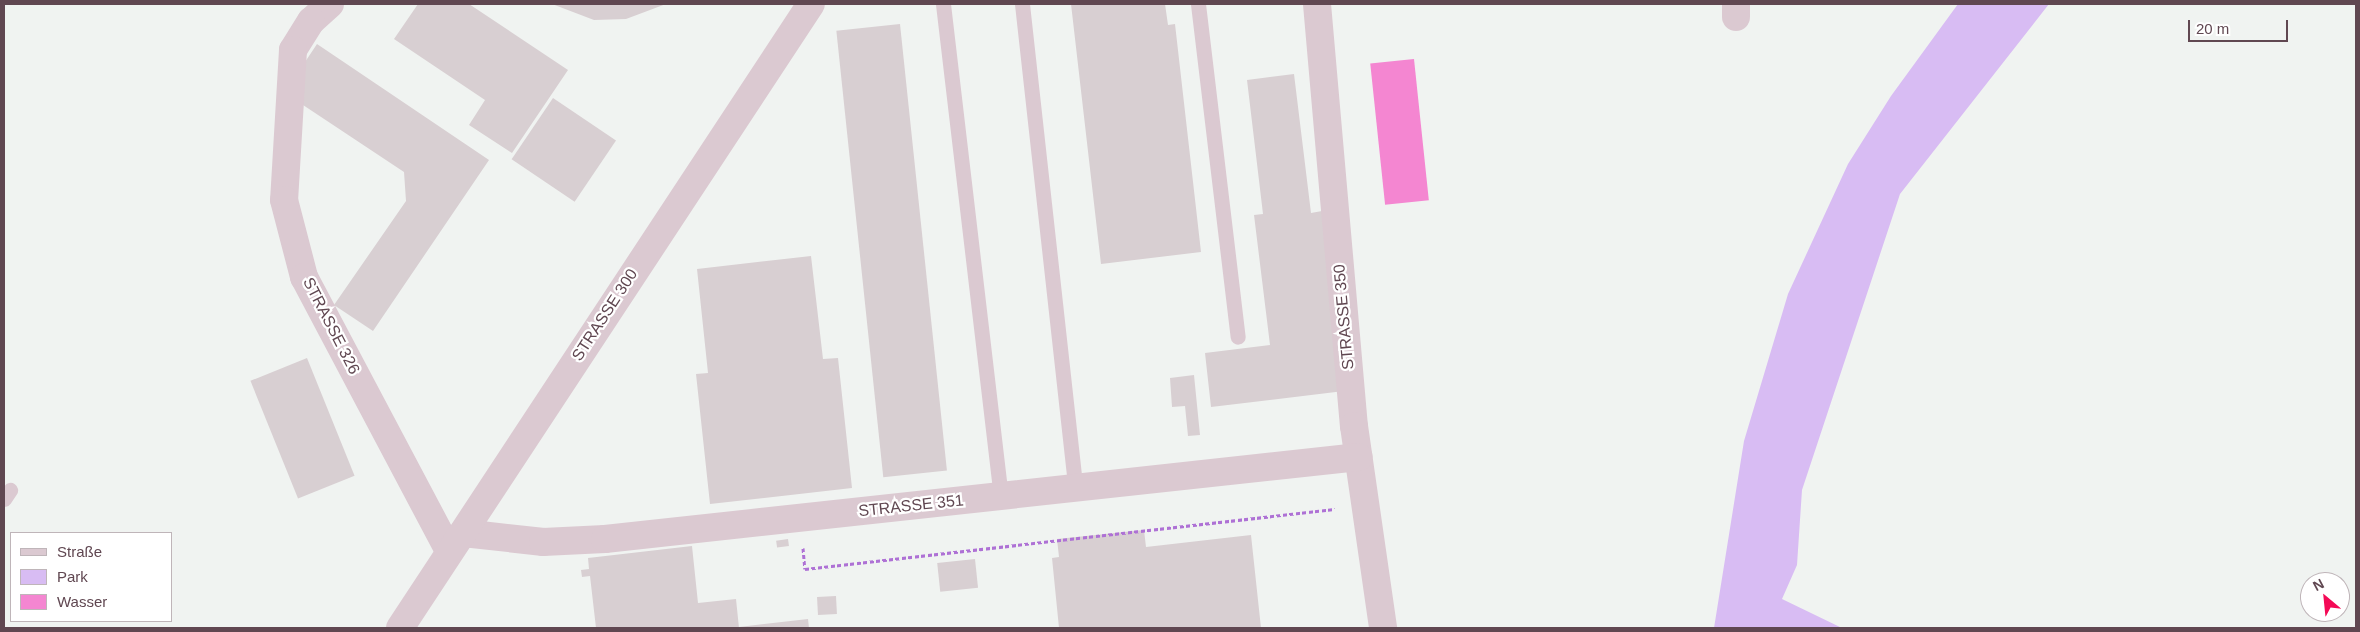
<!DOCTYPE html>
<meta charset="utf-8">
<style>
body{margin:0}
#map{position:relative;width:2360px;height:632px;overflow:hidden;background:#f0f3f1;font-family:Helvetica,sans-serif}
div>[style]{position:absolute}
.green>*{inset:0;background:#d8bcf3}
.water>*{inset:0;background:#f486d1;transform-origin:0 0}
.building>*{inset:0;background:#d8cfd2;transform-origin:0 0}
.path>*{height:3px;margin-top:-1.5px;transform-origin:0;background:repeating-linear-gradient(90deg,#ae71d5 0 4px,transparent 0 6.5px)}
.service>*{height:15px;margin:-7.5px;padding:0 7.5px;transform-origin:7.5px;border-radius:7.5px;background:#dbc9d1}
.minor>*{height:28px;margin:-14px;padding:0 14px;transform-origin:14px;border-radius:14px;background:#dbc9d1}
span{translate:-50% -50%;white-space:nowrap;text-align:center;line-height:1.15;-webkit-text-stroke:4.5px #fff;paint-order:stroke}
.street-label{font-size:16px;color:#604751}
.frame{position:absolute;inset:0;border:5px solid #604751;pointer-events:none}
.legend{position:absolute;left:10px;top:532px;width:162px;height:90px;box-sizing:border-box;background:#fff;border:1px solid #bfb5b9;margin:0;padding:6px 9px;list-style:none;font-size:15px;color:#604751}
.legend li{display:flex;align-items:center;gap:10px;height:25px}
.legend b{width:25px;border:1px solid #bfb5b9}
.north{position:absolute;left:2300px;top:572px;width:50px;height:50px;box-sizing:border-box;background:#fff;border:1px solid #bfb5b9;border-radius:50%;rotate:332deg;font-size:14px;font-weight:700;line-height:20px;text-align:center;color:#604751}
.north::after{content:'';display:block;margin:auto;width:18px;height:22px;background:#f40a56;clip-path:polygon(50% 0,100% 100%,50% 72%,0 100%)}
.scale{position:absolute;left:2188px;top:20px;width:100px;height:22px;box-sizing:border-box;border:2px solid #604751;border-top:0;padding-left:6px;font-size:15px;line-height:18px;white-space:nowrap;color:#604751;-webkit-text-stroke:4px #fff;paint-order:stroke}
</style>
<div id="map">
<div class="green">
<div style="clip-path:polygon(1958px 4px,2049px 4px,1900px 194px,1802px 490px,1797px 565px,1782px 599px,1842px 628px,1714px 628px,1744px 441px,1788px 294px,1848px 164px,1891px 96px)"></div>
</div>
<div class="water">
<div style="left:1414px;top:59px;width:142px;height:44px;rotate:84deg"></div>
</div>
<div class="building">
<div style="clip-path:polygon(418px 4px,469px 4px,568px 70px,512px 153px,469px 125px,485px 100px,394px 39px)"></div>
<div style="clip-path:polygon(552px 4px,666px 4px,626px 19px,594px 20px)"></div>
<div style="clip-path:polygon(1071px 4px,1165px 4px,1168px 25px,1175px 24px,1201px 252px,1101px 264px)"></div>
<div style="left:900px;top:24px;width:449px;height:64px;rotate:84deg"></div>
<div style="clip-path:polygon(317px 44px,489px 160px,373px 331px,334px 305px,406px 201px,404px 172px,300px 103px,303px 65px)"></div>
<div style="clip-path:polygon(1294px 74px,1311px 213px,1322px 211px,1344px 391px,1211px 407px,1205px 353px,1270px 345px,1254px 215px,1263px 214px,1247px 80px)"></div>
<div style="left:553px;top:98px;width:76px;height:74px;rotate:34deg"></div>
<div style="clip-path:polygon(811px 256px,823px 359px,838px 358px,852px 488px,710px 504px,696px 374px,708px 373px,697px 269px)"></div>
<div style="left:307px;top:358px;width:127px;height:61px;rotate:68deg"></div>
<div style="clip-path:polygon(1194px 375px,1200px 435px,1188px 436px,1185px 406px,1172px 407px,1170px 378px)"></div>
<div style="clip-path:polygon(1144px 530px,1146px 547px,1251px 535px,1261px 628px,1059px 628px,1052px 558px,1059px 557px,1057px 539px)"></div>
<div style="left:788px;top:539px;width:7px;height:12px;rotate:82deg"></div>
<div style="clip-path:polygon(692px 546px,698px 603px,736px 599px,739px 628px,596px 628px,590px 576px,582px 577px,581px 570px,589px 569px,588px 558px)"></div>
<div style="left:975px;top:559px;width:29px;height:38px;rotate:84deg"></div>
<div style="left:836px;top:596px;width:18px;height:19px;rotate:87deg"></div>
<div style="clip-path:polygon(808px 619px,809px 628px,740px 628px,739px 627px)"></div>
</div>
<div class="path">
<div style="left:803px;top:548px;width:21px;rotate:85deg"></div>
<div style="left:805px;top:569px;width:533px;rotate:-6.46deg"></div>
</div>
<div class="service">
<div style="left:943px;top:4px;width:495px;rotate:83.3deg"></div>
<div style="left:1022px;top:4px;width:485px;rotate:83.7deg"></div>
<div style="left:1198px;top:4px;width:335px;rotate:83.2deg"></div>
<div style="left:4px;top:499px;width:11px;rotate:-56deg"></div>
</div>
<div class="minor">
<div style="left:330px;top:4px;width:25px;rotate:138deg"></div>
<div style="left:311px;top:21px;width:34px;rotate:122deg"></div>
<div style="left:293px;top:50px;width:150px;rotate:93.4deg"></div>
<div style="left:284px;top:200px;width:80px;rotate:75.4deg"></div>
<div style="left:304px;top:277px;width:310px;rotate:62.1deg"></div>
<div style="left:1317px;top:4px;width:424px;rotate:85deg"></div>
<div style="left:1354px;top:426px;width:204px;rotate:81.8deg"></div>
<div style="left:1736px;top:17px;width:13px;rotate:-90deg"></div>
<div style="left:463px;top:533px;width:81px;rotate:6.4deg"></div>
<div style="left:543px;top:542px;width:62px;rotate:-2.8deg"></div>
<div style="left:605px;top:539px;width:758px;rotate:-6.21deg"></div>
<div style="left:400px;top:628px;width:747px;rotate:-56.63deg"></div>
</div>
<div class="street-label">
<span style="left:605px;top:315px;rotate:-57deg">STRASSE 300</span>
<span style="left:1344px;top:317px;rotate:-95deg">STRASSE 350</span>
<span style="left:331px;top:326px;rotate:63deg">STRASSE 326</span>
<span style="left:911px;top:506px;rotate:-6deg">STRASSE 351</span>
</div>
<div class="frame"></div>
<ul class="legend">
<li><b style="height:6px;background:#dbc9d1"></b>Straße</li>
<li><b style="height:14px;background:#d8bcf3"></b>Park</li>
<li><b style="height:14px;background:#f486d1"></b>Wasser</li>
</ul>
<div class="north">N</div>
<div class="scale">20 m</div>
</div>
